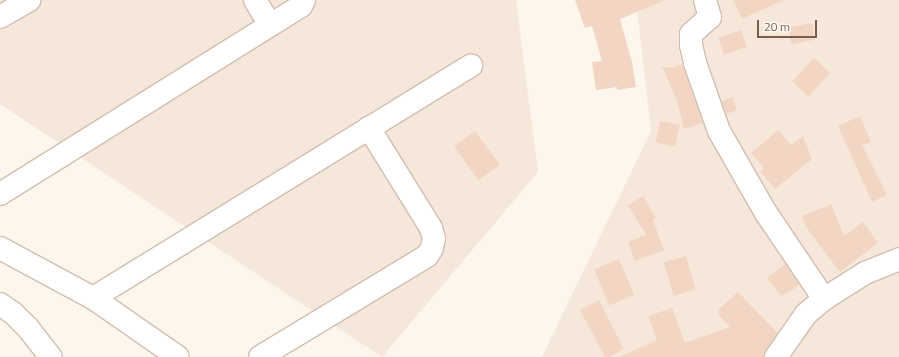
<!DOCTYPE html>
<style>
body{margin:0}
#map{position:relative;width:899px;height:357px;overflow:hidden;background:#fdf6ec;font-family:"Titillium Web",sans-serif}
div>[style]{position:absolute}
.residential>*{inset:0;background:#f5e8da}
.building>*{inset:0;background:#f3d5c3;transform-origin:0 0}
.roads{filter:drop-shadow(1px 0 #d1beb0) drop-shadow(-1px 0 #d1beb0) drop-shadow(0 1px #d1beb0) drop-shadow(0 -1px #d1beb0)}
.street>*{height:22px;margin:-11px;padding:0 11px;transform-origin:11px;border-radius:11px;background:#fff}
span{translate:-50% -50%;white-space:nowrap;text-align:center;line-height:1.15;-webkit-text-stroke:3px #fffaf3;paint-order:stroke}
.scale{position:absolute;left:757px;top:20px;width:60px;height:18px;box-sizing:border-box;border:2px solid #7a5c4d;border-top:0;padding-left:5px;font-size:12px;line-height:14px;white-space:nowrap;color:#7a5c4d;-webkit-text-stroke:3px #fffaf3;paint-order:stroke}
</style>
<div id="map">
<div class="residential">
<div style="clip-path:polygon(0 0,516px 0,538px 172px,382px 357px,0 104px)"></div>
<div style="clip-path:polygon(636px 0,899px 0,899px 357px,542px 357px,651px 131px)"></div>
</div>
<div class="building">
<div style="clip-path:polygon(575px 0,666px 0,620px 19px,632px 62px,636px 87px,617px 90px,617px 87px,596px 90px,592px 62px,602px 61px,592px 26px,585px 28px)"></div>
<div style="clip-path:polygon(733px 0,784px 0,742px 19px)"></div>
<div style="left:812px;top:23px;width:17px;height:24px;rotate:80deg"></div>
<div style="left:741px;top:30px;width:18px;height:24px;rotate:71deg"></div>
<div style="left:814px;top:58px;width:22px;height:32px;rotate:43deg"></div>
<div style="clip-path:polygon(682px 64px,703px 123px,684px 129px,677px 100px,662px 67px,674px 67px)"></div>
<div style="left:733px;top:97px;width:14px;height:12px;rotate:73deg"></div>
<div style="clip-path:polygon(860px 116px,871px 142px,862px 145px,887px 195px,872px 202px,838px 126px)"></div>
<div style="left:660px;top:121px;width:20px;height:22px;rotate:11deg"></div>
<div style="clip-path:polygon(778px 130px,791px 145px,803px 136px,812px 159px,775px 189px,760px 171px,764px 168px,751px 153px)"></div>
<div style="left:475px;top:131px;width:42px;height:26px;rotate:54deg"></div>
<div style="clip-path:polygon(643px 196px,656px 218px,653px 220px,664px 250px,635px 261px,628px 242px,646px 235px,628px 205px)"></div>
<div style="clip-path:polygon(831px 204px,844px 236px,863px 222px,878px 243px,840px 272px,806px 227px,802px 216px)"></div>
<div style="left:686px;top:256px;width:35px;height:23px;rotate:74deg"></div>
<div style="left:619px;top:259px;width:39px;height:27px;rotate:67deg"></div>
<div style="clip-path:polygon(785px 264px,799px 284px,794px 289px,781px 296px,767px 278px)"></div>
<div style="clip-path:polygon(738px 292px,778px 333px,766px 350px,764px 357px,619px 357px,657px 340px,648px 316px,672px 308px,685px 343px,730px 327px,719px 315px,719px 309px)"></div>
<div style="clip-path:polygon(599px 300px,624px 349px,609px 357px,605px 357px,580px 310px)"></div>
</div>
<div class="roads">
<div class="street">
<div style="left:255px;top:0;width:29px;rotate:59deg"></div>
<div style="left:705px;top:0;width:18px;rotate:74deg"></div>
<div style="left:710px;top:17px;width:25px;rotate:138deg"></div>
<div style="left:691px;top:34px;width:11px;rotate:90deg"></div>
<div style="left:691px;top:45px;width:18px;rotate:77deg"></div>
<div style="left:695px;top:63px;width:72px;rotate:70.6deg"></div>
<div style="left:719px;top:131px;width:95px;rotate:60.2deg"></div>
<div style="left:766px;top:213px;width:104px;rotate:56deg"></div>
<div style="left:0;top:17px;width:34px;rotate:-30deg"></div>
<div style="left:0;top:194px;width:355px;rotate:-32deg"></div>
<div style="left:301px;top:6px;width:7px;rotate:-63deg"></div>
<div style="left:0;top:248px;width:106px;rotate:28.3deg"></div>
<div style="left:93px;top:298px;width:103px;rotate:34.8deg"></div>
<div style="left:93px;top:298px;width:444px;rotate:-31.6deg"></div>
<div style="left:0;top:304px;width:16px;rotate:35deg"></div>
<div style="left:13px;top:313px;width:21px;rotate:45deg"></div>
<div style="left:28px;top:328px;width:37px;rotate:52deg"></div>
<div style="left:260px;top:357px;width:195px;rotate:-31.2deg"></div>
<div style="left:427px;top:256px;width:9px;rotate:-58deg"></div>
<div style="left:432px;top:248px;width:10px;rotate:-79deg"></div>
<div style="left:434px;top:238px;width:10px;rotate:-107deg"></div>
<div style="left:431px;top:228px;width:118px;rotate:-121.8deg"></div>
<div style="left:776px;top:357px;width:52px;rotate:-55.1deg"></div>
<div style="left:806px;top:314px;width:23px;rotate:-40deg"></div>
<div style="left:824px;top:299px;width:49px;rotate:-32.4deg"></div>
<div style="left:865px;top:273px;width:37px;rotate:-22deg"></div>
</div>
</div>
<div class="scale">20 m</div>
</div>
